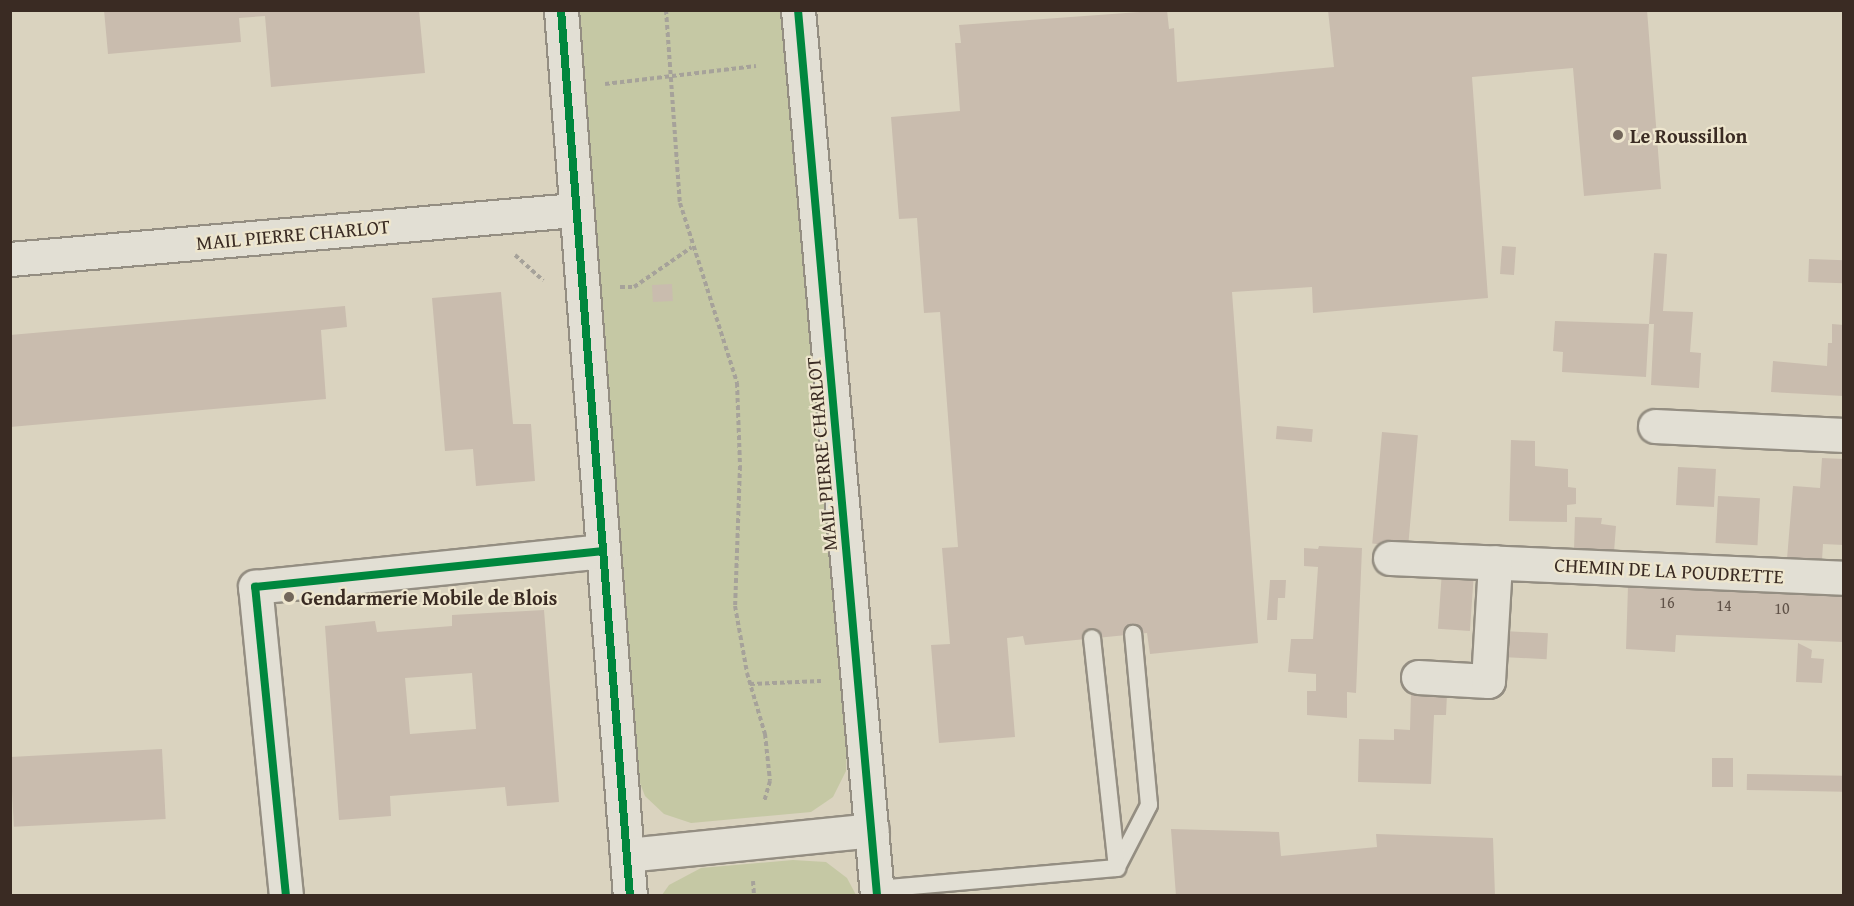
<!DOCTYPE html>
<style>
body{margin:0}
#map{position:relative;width:1854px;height:906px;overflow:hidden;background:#dad3bf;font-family:"Gentium Book Plus",serif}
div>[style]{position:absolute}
.green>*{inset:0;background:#c5c8a4}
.building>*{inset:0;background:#c9bcae;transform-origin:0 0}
.path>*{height:4px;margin-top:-2px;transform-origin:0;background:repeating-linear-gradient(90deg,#a6a29a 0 4.5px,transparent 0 7.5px)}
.roads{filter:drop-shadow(2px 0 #948e82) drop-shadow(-2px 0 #948e82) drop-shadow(0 2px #948e82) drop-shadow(0 -2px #948e82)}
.service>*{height:16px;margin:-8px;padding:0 8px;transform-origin:8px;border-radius:8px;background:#e2dfd4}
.minor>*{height:33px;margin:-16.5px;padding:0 16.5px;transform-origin:16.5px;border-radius:16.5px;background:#e2dfd4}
.cycleway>*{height:8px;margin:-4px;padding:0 4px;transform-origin:4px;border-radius:4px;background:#00873e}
.dots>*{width:16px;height:16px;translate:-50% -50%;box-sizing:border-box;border:3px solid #eee6ce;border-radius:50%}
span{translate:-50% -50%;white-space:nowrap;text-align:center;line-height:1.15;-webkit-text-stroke:4.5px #eee6ce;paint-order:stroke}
.number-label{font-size:16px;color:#605248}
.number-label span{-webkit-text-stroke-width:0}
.poi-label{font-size:20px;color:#3a2b23;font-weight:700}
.left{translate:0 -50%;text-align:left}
.street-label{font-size:20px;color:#3a2b23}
.frame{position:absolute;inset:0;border:12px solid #3a2b23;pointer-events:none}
</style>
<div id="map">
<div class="green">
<div style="clip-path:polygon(578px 11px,786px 11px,847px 737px,846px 771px,833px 797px,811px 812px,691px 823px,664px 814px,645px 796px,636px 773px)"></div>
<div style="clip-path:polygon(793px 860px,826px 862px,847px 878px,856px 895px,662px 895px,669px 885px,701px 868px)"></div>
</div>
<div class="building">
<div style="clip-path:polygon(104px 10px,419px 10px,425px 73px,271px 87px,265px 16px,239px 18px,241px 42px,108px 54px)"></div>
<div style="clip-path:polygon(1167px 10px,1169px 29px,1174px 28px,1177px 82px,1334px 67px,1328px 10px,1647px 10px,1661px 189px,1584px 196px,1573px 68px,1472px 77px,1488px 298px,1313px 313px,1312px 287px,1232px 292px,1258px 643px,1150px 654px,1147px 633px,1025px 645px,1023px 636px,1007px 638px,1015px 737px,939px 743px,931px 645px,950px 644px,942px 548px,958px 547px,940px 312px,924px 313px,917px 218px,899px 219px,891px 117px,960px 111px,955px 43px,961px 43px,959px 25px)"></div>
<div style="left:1502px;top:246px;width:14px;height:28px;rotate:4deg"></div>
<div style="clip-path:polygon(1654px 253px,1667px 254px,1663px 311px,1693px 312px,1690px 352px,1701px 353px,1699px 388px,1651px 385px,1654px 324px,1649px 324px,1646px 377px,1562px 372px,1563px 352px,1553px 351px,1555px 321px,1649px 324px)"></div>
<div style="left:1809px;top:259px;width:35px;height:23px;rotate:2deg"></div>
<div style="left:672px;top:284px;width:17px;height:20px;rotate:87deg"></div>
<div style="clip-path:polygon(501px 292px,513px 424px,531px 424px,535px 481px,476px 486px,473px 449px,445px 451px,432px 298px)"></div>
<div style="clip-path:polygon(345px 306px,347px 327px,321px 330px,326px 399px,10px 427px,10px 335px)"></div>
<div style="clip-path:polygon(1832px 324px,1844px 325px,1844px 396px,1771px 392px,1773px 361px,1827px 366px,1828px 343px,1832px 343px)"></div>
<div style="left:1277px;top:426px;width:36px;height:13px;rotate:5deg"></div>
<div style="left:1382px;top:432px;width:36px;height:112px;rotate:5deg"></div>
<div style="clip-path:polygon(1511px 440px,1535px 441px,1535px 466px,1568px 469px,1568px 487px,1576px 488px,1576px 504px,1567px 505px,1567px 522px,1509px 521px)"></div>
<div style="clip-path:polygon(1822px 458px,1844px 459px,1844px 545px,1823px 544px,1822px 560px,1787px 559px,1793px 486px,1820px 488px)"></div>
<div style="left:1678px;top:467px;width:38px;height:38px;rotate:3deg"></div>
<div style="left:1718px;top:496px;width:42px;height:47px;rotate:3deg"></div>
<div style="clip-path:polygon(1575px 517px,1602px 518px,1601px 524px,1616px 526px,1614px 552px,1574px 550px)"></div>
<div style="clip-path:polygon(1319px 546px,1362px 548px,1356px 693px,1347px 692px,1347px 718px,1307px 715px,1307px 691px,1316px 691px,1316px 674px,1288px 672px,1291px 639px,1313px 639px,1318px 567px,1304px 566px,1304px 548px,1318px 549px)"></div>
<div style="left:1442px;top:571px;width:32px;height:58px;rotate:4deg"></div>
<div style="clip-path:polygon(1270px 580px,1286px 580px,1285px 598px,1278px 598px,1277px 620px,1267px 620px)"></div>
<div style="clip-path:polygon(1628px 586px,1844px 594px,1844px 642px,1676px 635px,1675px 652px,1626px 649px)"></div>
<div style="clip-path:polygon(evenodd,544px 610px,559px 802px,507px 806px,505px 787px,390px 796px,391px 816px,339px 820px,325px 626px,375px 621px,377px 632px,452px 626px,452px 615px,544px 610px,472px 673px,476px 729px,410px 734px,405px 678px,472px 673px)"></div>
<div style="left:1504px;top:631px;width:44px;height:26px;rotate:3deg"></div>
<div style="clip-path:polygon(1798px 643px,1812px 650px,1811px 658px,1824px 659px,1822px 683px,1796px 682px)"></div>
<div style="clip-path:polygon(1411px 693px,1447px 694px,1446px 715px,1434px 715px,1431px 784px,1358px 782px,1359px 739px,1394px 740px,1394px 729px,1410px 730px)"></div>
<div style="left:162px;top:749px;width:70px;height:152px;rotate:87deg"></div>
<div style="left:1712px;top:758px;width:21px;height:29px"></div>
<div style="left:1747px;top:774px;width:97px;height:16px;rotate:1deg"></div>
<div style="clip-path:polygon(1171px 829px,1279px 832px,1281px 856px,1377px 847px,1376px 834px,1493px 838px,1495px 896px,1176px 896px)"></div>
</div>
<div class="path">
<div style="left:666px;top:10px;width:194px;rotate:85.9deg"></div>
<div style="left:680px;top:203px;width:189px;rotate:72.4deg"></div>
<div style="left:737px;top:383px;width:83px;rotate:87.9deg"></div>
<div style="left:740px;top:466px;width:140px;rotate:92deg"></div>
<div style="left:735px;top:606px;width:68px;rotate:79.8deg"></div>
<div style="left:747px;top:673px;width:64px;rotate:73.6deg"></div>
<div style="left:765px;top:734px;width:47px;rotate:83.9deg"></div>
<div style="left:770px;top:781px;width:22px;rotate:106deg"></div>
<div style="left:605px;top:84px;width:152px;rotate:-6.8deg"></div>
<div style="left:515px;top:255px;width:38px;rotate:42deg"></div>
<div style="left:620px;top:287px;width:14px"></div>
<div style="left:634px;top:287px;width:70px;rotate:-34.6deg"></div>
<div style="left:750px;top:684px;width:71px;rotate:-2.4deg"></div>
<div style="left:753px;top:881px;width:15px;rotate:86deg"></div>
</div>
<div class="roads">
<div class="service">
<div style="left:1117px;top:867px;width:70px;rotate:-62.7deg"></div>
<div style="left:1149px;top:805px;width:172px;rotate:-95.3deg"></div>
<div style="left:877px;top:889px;width:241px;rotate:-5deg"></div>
<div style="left:1117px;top:868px;width:231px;rotate:-96.2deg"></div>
</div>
<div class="minor">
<div style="left:561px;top:10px;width:889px;rotate:85.55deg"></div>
<div style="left:798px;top:10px;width:890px;rotate:84.9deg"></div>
<div style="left:10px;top:259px;width:567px;rotate:-4.96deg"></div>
<div style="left:1655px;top:426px;width:189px;rotate:2.7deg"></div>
<div style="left:1390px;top:558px;width:454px;rotate:2.5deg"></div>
<div style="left:1418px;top:677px;width:70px;rotate:3.3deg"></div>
<div style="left:1488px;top:681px;width:119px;rotate:-86.6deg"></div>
<div style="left:627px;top:855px;width:246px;rotate:-5.8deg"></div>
<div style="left:286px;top:896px;width:311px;rotate:-95.7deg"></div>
<div style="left:255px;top:587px;width:348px;rotate:-5.9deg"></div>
</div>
</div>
<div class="cycleway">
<div style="left:561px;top:10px;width:889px;rotate:85.55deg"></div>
<div style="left:798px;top:10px;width:890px;rotate:84.9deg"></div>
<div style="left:286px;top:896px;width:311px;rotate:-95.7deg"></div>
<div style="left:255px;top:587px;width:348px;rotate:-5.9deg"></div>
</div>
<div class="dots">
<div style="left:1618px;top:135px;background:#72665a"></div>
<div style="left:289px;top:597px;background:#72665a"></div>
</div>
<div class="number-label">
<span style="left:1667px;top:602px">16</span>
<span style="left:1724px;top:605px">14</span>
<span style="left:1782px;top:608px">10</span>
</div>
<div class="poi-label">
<span class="left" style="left:1630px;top:135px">Le Roussillon</span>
<span class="left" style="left:301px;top:597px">Gendarmerie Mobile de Blois</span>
</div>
<div class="street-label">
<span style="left:293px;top:234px;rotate:-5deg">MAIL PIERRE CHARLOT</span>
<span style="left:821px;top:454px;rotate:-95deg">MAIL PIERRE CHARLOT</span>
<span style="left:1669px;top:570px;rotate:3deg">CHEMIN DE LA POUDRETTE</span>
</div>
<div class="frame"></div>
</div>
